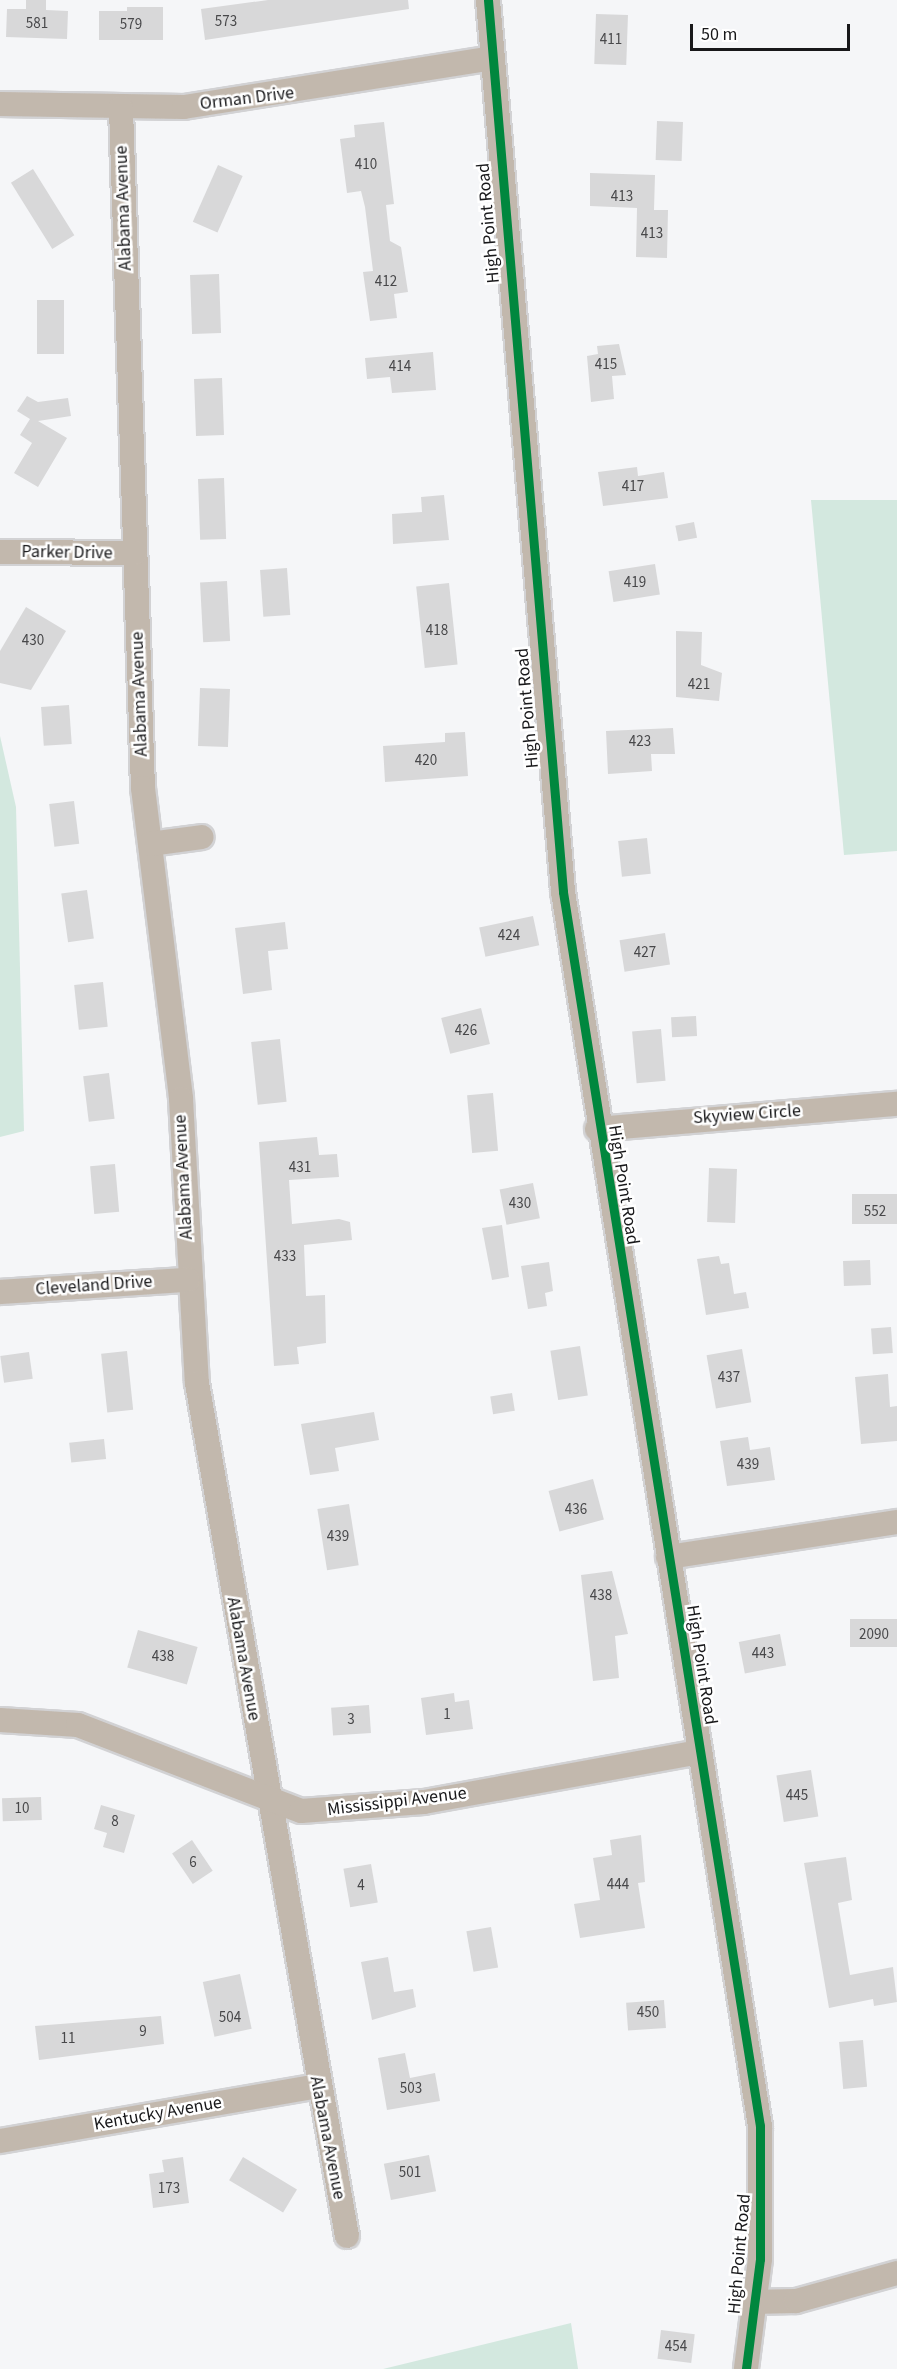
<!DOCTYPE html>
<style>
body{margin:0}
#map{position:relative;width:897px;height:2369px;overflow:hidden;background:#f5f6f8;font-family:"Source Sans 3",sans-serif}
div>[style]{position:absolute}
.green>*{inset:0;background:#d3e8df}
.building>*{inset:0;background:#d8d8d9;transform-origin:0 0}
.roads{filter:drop-shadow(2px 0 #d2d2d4) drop-shadow(-2px 0 #d2d2d4) drop-shadow(0 2px #d2d2d4) drop-shadow(0 -2px #d2d2d4)}
.minor>*{height:24px;margin:-12px;padding:0 12px;transform-origin:12px;border-radius:12px;background:#c2b8ad}
.cycleway>*{height:9px;margin:-4.5px;padding:0 4.5px;transform-origin:4.5px;border-radius:4.5px;background:#00873e}
span{translate:-50% -50%;white-space:nowrap;text-align:center;line-height:1.15;-webkit-text-stroke:5px #fff;paint-order:stroke}
.number-label{font-size:15px;color:#48484a}
.number-label span{-webkit-text-stroke-width:0}
.street-label{font-size:18px;color:#18181a}
.scale{position:absolute;left:690px;top:24px;width:160px;height:27px;box-sizing:border-box;border:3px solid #18181a;border-top:0;padding-left:8px;font-size:18px;line-height:21px;white-space:nowrap;color:#18181a;-webkit-text-stroke:4px #fff;paint-order:stroke}
</style>
<div id="map">
<div class="green">
<div style="clip-path:polygon(811px 500px,897px 500px,897px 851px,844px 855px)"></div>
<div style="clip-path:polygon(0 736px,16px 807px,24px 1131px,0 1137px)"></div>
<div style="clip-path:polygon(571px 2323px,578px 2369px,383px 2369px)"></div>
</div>
<div class="building">
<div style="clip-path:polygon(26px 0,46px 0,46px 10px,68px 11px,67px 39px,6px 37px,7px 9px,26px 9px)"></div>
<div style="clip-path:polygon(268px 0,408px 0,409px 9px,205px 40px,201px 9px)"></div>
<div style="clip-path:polygon(127px 7px,163px 7px,163px 40px,99px 40px,99px 11px,127px 11px)"></div>
<div style="left:596px;top:14px;width:32px;height:50px;rotate:2deg"></div>
<div style="left:657px;top:121px;width:26px;height:39px;rotate:2deg"></div>
<div style="clip-path:polygon(384px 122px,394px 204px,386px 205px,390px 241px,401px 247px,408px 292px,394px 294px,397px 318px,370px 321px,363px 272px,373px 271px,365px 207px,361px 191px,347px 193px,340px 139px,355px 137px,354px 125px)"></div>
<div style="left:218px;top:165px;width:27px;height:62px;rotate:24deg"></div>
<div style="left:33px;top:169px;width:78px;height:26px;rotate:58deg"></div>
<div style="clip-path:polygon(590px 173px,655px 175px,654px 210px,668px 210px,667px 258px,636px 257px,637px 208px,590px 206px)"></div>
<div style="left:219px;top:274px;width:59px;height:29px;rotate:88deg"></div>
<div style="left:37px;top:300px;width:27px;height:54px"></div>
<div style="clip-path:polygon(619px 344px,626px 375px,612px 376px,614px 399px,591px 402px,587px 356px,598px 354px,597px 346px)"></div>
<div style="clip-path:polygon(433px 352px,436px 390px,392px 393px,390px 377px,367px 379px,365px 358px)"></div>
<div style="left:222px;top:378px;width:57px;height:28px;rotate:88deg"></div>
<div style="clip-path:polygon(27px 396px,38px 402px,68px 398px,71px 416px,38px 421px,67px 438px,38px 487px,14px 473px,32px 443px,20px 435px,30px 419px,17px 411px)"></div>
<div style="clip-path:polygon(637px 467px,638px 476px,664px 472px,668px 498px,603px 506px,598px 472px)"></div>
<div style="left:224px;top:478px;width:61px;height:26px;rotate:88deg"></div>
<div style="clip-path:polygon(444px 495px,449px 540px,393px 544px,392px 514px,422px 512px,421px 497px)"></div>
<div style="left:694px;top:522px;width:16px;height:19px;rotate:79deg"></div>
<div style="left:655px;top:564px;width:31px;height:47px;rotate:81deg"></div>
<div style="left:287px;top:568px;width:47px;height:27px;rotate:86deg"></div>
<div style="left:227px;top:581px;width:60px;height:27px;rotate:87deg"></div>
<div style="left:449px;top:583px;width:82px;height:33px;rotate:84deg"></div>
<div style="clip-path:polygon(26px 607px,66px 631px,31px 690px,0 683px,0 651px)"></div>
<div style="clip-path:polygon(676px 631px,702px 632px,701px 665px,722px 673px,719px 701px,676px 697px)"></div>
<div style="left:200px;top:688px;width:30px;height:58px;rotate:2deg"></div>
<div style="left:69px;top:705px;width:39px;height:28px;rotate:86deg"></div>
<div style="clip-path:polygon(673px 728px,675px 754px,651px 754px,652px 771px,608px 774px,606px 731px)"></div>
<div style="clip-path:polygon(465px 732px,468px 776px,385px 782px,383px 746px,445px 742px,445px 733px)"></div>
<div style="left:74px;top:801px;width:43px;height:25px;rotate:83deg"></div>
<div style="left:647px;top:838px;width:36px;height:29px;rotate:84deg"></div>
<div style="left:87px;top:890px;width:49px;height:26px;rotate:82deg"></div>
<div style="left:533px;top:916px;width:30px;height:55px;rotate:78deg"></div>
<div style="clip-path:polygon(285px 922px,288px 949px,268px 951px,272px 990px,243px 994px,235px 928px)"></div>
<div style="left:665px;top:933px;width:32px;height:46px;rotate:81deg"></div>
<div style="left:103px;top:982px;width:45px;height:29px;rotate:84deg"></div>
<div style="left:481px;top:1008px;width:37px;height:41px;rotate:76deg"></div>
<div style="left:696px;top:1016px;width:20px;height:25px;rotate:87deg"></div>
<div style="left:661px;top:1029px;width:52px;height:29px;rotate:85deg"></div>
<div style="left:280px;top:1039px;width:63px;height:29px;rotate:84deg"></div>
<div style="left:109px;top:1073px;width:46px;height:26px;rotate:83deg"></div>
<div style="left:493px;top:1093px;width:58px;height:26px;rotate:85deg"></div>
<div style="clip-path:polygon(317px 1137px,319px 1155px,337px 1154px,339px 1177px,289px 1180px,292px 1224px,339px 1219px,350px 1222px,352px 1240px,304px 1245px,306px 1296px,325px 1295px,326px 1343px,297px 1347px,299px 1364px,274px 1366px,259px 1142px)"></div>
<div style="left:115px;top:1164px;width:48px;height:25px;rotate:85deg"></div>
<div style="left:709px;top:1168px;width:28px;height:54px;rotate:2deg"></div>
<div style="left:533px;top:1183px;width:36px;height:34px;rotate:79deg"></div>
<div style="left:897px;top:1194px;width:30px;height:45px;rotate:90deg"></div>
<div style="clip-path:polygon(502px 1225px,509px 1277px,492px 1280px,482px 1228px)"></div>
<div style="clip-path:polygon(719px 1256px,721px 1264px,729px 1263px,734px 1294px,746px 1292px,749px 1308px,706px 1315px,697px 1259px)"></div>
<div style="left:870px;top:1260px;width:25px;height:27px;rotate:88deg"></div>
<div style="clip-path:polygon(549px 1262px,553px 1291px,545px 1293px,547px 1306px,528px 1309px,521px 1266px)"></div>
<div style="left:891px;top:1327px;width:26px;height:20px;rotate:86deg"></div>
<div style="left:580px;top:1346px;width:50px;height:30px;rotate:81deg"></div>
<div style="left:742px;top:1349px;width:54px;height:36px;rotate:80deg"></div>
<div style="left:127px;top:1351px;width:59px;height:26px;rotate:84deg"></div>
<div style="left:29px;top:1352px;width:27px;height:29px;rotate:82deg"></div>
<div style="clip-path:polygon(888px 1374px,890px 1407px,897px 1406px,897px 1441px,861px 1444px,855px 1377px)"></div>
<div style="left:512px;top:1393px;width:18px;height:22px;rotate:81deg"></div>
<div style="clip-path:polygon(374px 1412px,379px 1440px,335px 1448px,339px 1471px,310px 1475px,301px 1424px)"></div>
<div style="clip-path:polygon(748px 1437px,750px 1450px,770px 1447px,775px 1480px,727px 1486px,720px 1441px)"></div>
<div style="left:104px;top:1439px;width:20px;height:35px;rotate:84deg"></div>
<div style="left:593px;top:1479px;width:42px;height:46px;rotate:75deg"></div>
<div style="left:349px;top:1504px;width:62px;height:32px;rotate:81deg"></div>
<div style="clip-path:polygon(612px 1571px,628px 1634px,615px 1636px,619px 1678px,593px 1681px,581px 1575px)"></div>
<div style="left:897px;top:1619px;width:28px;height:47px;rotate:90deg"></div>
<div style="left:138px;top:1630px;width:62px;height:39px;rotate:16deg"></div>
<div style="left:780px;top:1634px;width:32px;height:42px;rotate:79deg"></div>
<div style="clip-path:polygon(454px 1693px,455px 1702px,469px 1700px,473px 1729px,426px 1735px,421px 1698px)"></div>
<div style="left:369px;top:1705px;width:28px;height:38px;rotate:86deg"></div>
<div style="left:811px;top:1770px;width:47px;height:35px;rotate:81deg"></div>
<div style="left:41px;top:1797px;width:23px;height:39px;rotate:88deg"></div>
<div style="clip-path:polygon(101px 1805px,135px 1815px,124px 1853px,103px 1847px,107px 1833px,94px 1829px)"></div>
<div style="clip-path:polygon(641px 1835px,645px 1882px,638px 1883px,645px 1928px,580px 1938px,574px 1904px,600px 1900px,593px 1858px,612px 1855px,610px 1840px)"></div>
<div style="left:192px;top:1840px;width:37px;height:24px;rotate:56deg"></div>
<div style="clip-path:polygon(846px 1857px,852px 1900px,838px 1903px,850px 1975px,893px 1967px,897px 2002px,874px 2006px,873px 1999px,829px 2008px,804px 1863px)"></div>
<div style="left:371px;top:1864px;width:39px;height:28px;rotate:80deg"></div>
<div style="left:491px;top:1927px;width:41px;height:25px;rotate:80deg"></div>
<div style="clip-path:polygon(388px 1957px,394px 1992px,413px 1989px,416px 2007px,372px 2020px,361px 1962px)"></div>
<div style="left:240px;top:1974px;width:56px;height:38px;rotate:78deg"></div>
<div style="left:664px;top:2000px;width:28px;height:38px;rotate:86deg"></div>
<div style="clip-path:polygon(161px 2016px,164px 2044px,39px 2060px,35px 2026px)"></div>
<div style="left:863px;top:2040px;width:47px;height:24px;rotate:85deg"></div>
<div style="clip-path:polygon(405px 2053px,410px 2078px,435px 2073px,440px 2101px,387px 2110px,378px 2058px)"></div>
<div style="left:429px;top:2155px;width:37px;height:46px;rotate:79deg"></div>
<div style="clip-path:polygon(183px 2157px,189px 2203px,153px 2208px,149px 2174px,164px 2172px,162px 2160px)"></div>
<div style="left:243px;top:2157px;width:63px;height:27px;rotate:31deg"></div>
<div style="left:661px;top:2330px;width:34px;height:29px;rotate:7deg"></div>
</div>
<div class="roads">
<div class="minor">
<div style="left:488px;top:0;width:895px;rotate:85.19deg"></div>
<div style="left:563px;top:892px;width:1250px;rotate:80.93deg"></div>
<div style="left:760px;top:2126px;width:133px;rotate:90deg"></div>
<div style="left:760px;top:2259px;width:111px;rotate:97.3deg"></div>
<div style="left:0;top:104px;width:184px;rotate:0.9deg"></div>
<div style="left:184px;top:107px;width:312px;rotate:-9deg"></div>
<div style="left:121px;top:108px;width:680px;rotate:88.15deg"></div>
<div style="left:143px;top:788px;width:313px;rotate:83deg"></div>
<div style="left:181px;top:1099px;width:284px;rotate:86.8deg"></div>
<div style="left:197px;top:1383px;width:866px;rotate:80.03deg"></div>
<div style="left:0;top:552px;width:135px;rotate:0.4deg"></div>
<div style="left:150px;top:844px;width:52px;rotate:-7.7deg"></div>
<div style="left:597px;top:1129px;width:301px;rotate:-4.8deg"></div>
<div style="left:0;top:1292px;width:188px;rotate:-3.7deg"></div>
<div style="left:668px;top:1557px;width:232px;rotate:-8.7deg"></div>
<div style="left:0;top:1720px;width:78px;rotate:3.7deg"></div>
<div style="left:78px;top:1725px;width:239px;rotate:21.1deg"></div>
<div style="left:301px;top:1811px;width:123px;rotate:-4.2deg"></div>
<div style="left:424px;top:1802px;width:279px;rotate:-10.3deg"></div>
<div style="left:0;top:2141px;width:322px;rotate:-9.8deg"></div>
<div style="left:752px;top:2302px;width:44px;rotate:-1.3deg"></div>
<div style="left:796px;top:2301px;width:105px;rotate:-15.5deg"></div>
</div>
</div>
<div class="cycleway">
<div style="left:488px;top:0;width:895px;rotate:85.19deg"></div>
<div style="left:563px;top:892px;width:1250px;rotate:80.93deg"></div>
<div style="left:760px;top:2126px;width:133px;rotate:90deg"></div>
<div style="left:760px;top:2259px;width:111px;rotate:97.3deg"></div>
</div>
<div class="number-label">
<span style="left:226px;top:22px">573</span>
<span style="left:37px;top:24px">581</span>
<span style="left:131px;top:25px">579</span>
<span style="left:611px;top:40px">411</span>
<span style="left:366px;top:165px">410</span>
<span style="left:622px;top:197px">413</span>
<span style="left:652px;top:234px">413</span>
<span style="left:386px;top:282px">412</span>
<span style="left:606px;top:365px">415</span>
<span style="left:400px;top:367px">414</span>
<span style="left:633px;top:487px">417</span>
<span style="left:635px;top:583px">419</span>
<span style="left:437px;top:631px">418</span>
<span style="left:33px;top:641px">430</span>
<span style="left:699px;top:685px">421</span>
<span style="left:640px;top:742px">423</span>
<span style="left:426px;top:761px">420</span>
<span style="left:509px;top:936px">424</span>
<span style="left:645px;top:953px">427</span>
<span style="left:466px;top:1031px">426</span>
<span style="left:300px;top:1168px">431</span>
<span style="left:520px;top:1204px">430</span>
<span style="left:875px;top:1212px">552</span>
<span style="left:285px;top:1257px">433</span>
<span style="left:729px;top:1378px">437</span>
<span style="left:748px;top:1465px">439</span>
<span style="left:576px;top:1510px">436</span>
<span style="left:338px;top:1537px">439</span>
<span style="left:601px;top:1596px">438</span>
<span style="left:874px;top:1635px">2090</span>
<span style="left:763px;top:1654px">443</span>
<span style="left:163px;top:1657px">438</span>
<span style="left:447px;top:1715px">1</span>
<span style="left:351px;top:1720px">3</span>
<span style="left:797px;top:1796px">445</span>
<span style="left:22px;top:1809px">10</span>
<span style="left:115px;top:1822px">8</span>
<span style="left:193px;top:1863px">6</span>
<span style="left:618px;top:1885px">444</span>
<span style="left:361px;top:1886px">4</span>
<span style="left:648px;top:2013px">450</span>
<span style="left:230px;top:2018px">504</span>
<span style="left:143px;top:2032px">9</span>
<span style="left:68px;top:2039px">11</span>
<span style="left:411px;top:2089px">503</span>
<span style="left:410px;top:2173px">501</span>
<span style="left:169px;top:2189px">173</span>
<span style="left:676px;top:2347px">454</span>
</div>
<div class="street-label">
<span style="left:247px;top:99px;rotate:-7deg">Orman Drive</span>
<span style="left:124px;top:208px;rotate:-92deg">Alabama Avenue</span>
<span style="left:489px;top:223px;rotate:-95deg">High Point Road</span>
<span style="left:67px;top:553px;rotate:1deg">Parker Drive</span>
<span style="left:140px;top:694px;rotate:-92deg">Alabama Avenue</span>
<span style="left:528px;top:708px;rotate:-95deg">High Point Road</span>
<span style="left:747px;top:1115px;rotate:-4deg">Skyview Circle</span>
<span style="left:184px;top:1177px;rotate:-93deg">Alabama Avenue</span>
<span style="left:623px;top:1185px;rotate:81deg">High Point Road</span>
<span style="left:94px;top:1286px;rotate:-4deg">Cleveland Drive</span>
<span style="left:243px;top:1659px;rotate:80deg">Alabama Avenue</span>
<span style="left:701px;top:1665px;rotate:81deg">High Point Road</span>
<span style="left:397px;top:1802px;rotate:-7deg">Mississippi Avenue</span>
<span style="left:158px;top:2114px;rotate:-10deg">Kentucky Avenue</span>
<span style="left:327px;top:2138px;rotate:79deg">Alabama Avenue</span>
<span style="left:740px;top:2254px;rotate:-85deg">High Point Road</span>
</div>
<div class="scale">50 m</div>
</div>
